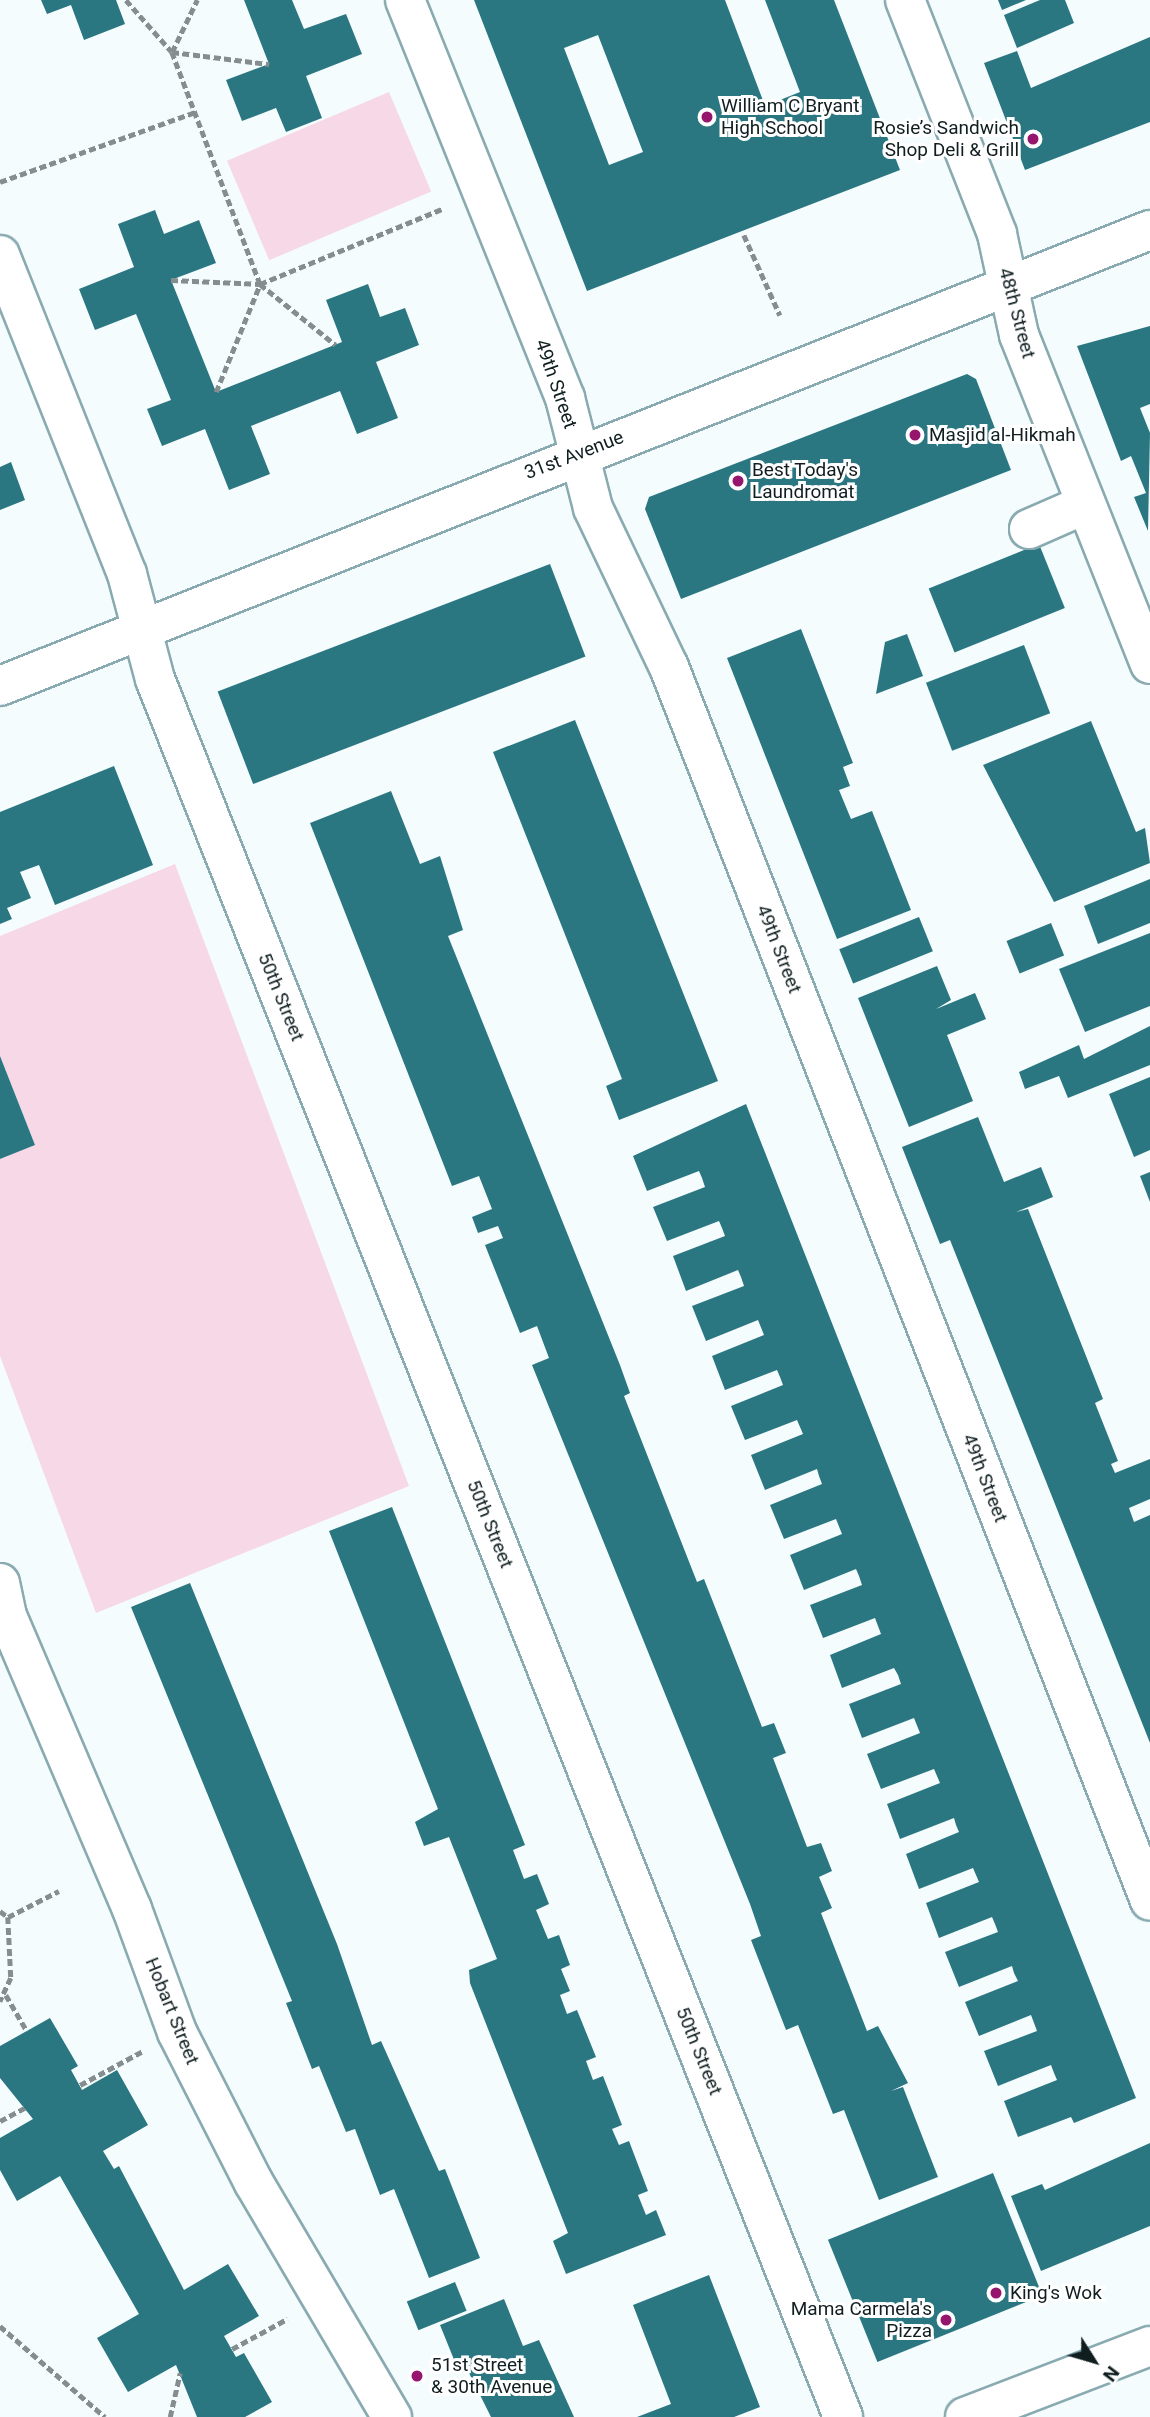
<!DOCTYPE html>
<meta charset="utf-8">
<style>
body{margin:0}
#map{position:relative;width:1150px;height:2417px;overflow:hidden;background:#f5fcfd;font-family:Roboto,sans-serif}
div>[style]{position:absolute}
.green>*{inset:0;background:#f6d8e7;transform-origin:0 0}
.building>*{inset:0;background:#2a7782;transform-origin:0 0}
.path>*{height:4.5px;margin-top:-2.25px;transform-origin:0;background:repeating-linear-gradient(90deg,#848e90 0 7px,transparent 0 10.5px)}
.roads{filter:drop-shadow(2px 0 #88aab0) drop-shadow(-2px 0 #88aab0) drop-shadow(0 2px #88aab0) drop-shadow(0 -2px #88aab0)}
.minor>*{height:38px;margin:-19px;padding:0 19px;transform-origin:19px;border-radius:19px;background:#fff}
.dots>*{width:19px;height:19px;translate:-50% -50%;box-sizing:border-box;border:4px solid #fff;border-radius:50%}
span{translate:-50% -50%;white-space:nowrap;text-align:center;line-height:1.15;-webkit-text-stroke:6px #fff;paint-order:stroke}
.poi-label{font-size:19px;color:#101e20}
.left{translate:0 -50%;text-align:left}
.right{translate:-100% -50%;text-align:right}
.street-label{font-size:19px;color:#101e20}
.north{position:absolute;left:1059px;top:2326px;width:70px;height:70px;-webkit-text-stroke:5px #fff;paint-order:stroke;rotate:127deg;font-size:19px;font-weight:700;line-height:28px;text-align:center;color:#101e20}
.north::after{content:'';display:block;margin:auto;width:24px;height:32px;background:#101e20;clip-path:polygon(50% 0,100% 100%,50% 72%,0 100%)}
</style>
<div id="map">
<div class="green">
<div style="left:389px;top:92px;width:108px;height:176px;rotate:67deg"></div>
<div style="clip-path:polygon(175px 864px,409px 1486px,96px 1613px,0 1356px,0 1159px,35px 1145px,0 1056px,0 936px)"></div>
</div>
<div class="building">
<div style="clip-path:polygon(41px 0,116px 0,125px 24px,84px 40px,71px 5px,47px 14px)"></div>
<div style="clip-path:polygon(244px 0,292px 0,304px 29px,346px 14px,362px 54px,306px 76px,322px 118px,286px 132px,276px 108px,242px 121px,226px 80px,269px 64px)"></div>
<div style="clip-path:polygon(evenodd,474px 0,725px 0,765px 106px,800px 92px,765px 0,834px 0,900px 170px,587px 291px,474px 0,598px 35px,643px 152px,609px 165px,564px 48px,598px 35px)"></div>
<div style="clip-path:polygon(998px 0,1026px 0,1002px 10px)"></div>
<div style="clip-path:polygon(1040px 0,1065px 0,1074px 23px,1017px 48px,1004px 15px)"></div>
<div style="clip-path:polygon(1150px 37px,1150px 122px,1025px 170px,984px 63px,1017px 51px,1031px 88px)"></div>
<div style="clip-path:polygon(155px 210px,164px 234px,199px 220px,216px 263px,171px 280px,216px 392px,342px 342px,326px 300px,368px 284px,380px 317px,405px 308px,419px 345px,376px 362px,398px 418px,357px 434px,340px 391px,251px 426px,270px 474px,229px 490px,205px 429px,162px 446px,147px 409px,171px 400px,136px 314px,95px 330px,79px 289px,134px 267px,118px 224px)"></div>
<div style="clip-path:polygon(1150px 326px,1150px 404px,1140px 408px,1150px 433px,1148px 531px,1134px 497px,1146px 493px,1131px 456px,1121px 461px,1077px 346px)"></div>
<div style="clip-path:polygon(967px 374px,976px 379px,1011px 470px,681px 599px,645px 509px,649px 497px)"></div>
<div style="clip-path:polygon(11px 462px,25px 500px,0 510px,0 467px)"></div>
<div style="left:1039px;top:544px;width:69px;height:119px;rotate:68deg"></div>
<div style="left:550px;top:564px;width:99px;height:356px;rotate:69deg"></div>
<div style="clip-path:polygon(801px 629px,853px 763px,843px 767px,850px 786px,839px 790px,851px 819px,872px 811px,911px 910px,837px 939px,727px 658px)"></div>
<div style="clip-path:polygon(907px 634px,923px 676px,876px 694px,885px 642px)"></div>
<div style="left:1024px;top:645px;width:73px;height:105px;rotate:69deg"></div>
<div style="clip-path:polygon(575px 720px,718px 1081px,619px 1120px,606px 1086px,622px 1079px,493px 752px)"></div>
<div style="clip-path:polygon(1091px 721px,1136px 832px,1145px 828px,1150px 863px,1054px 902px,983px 765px)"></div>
<div style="clip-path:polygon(114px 766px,153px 865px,55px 905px,39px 865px,20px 872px,31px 898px,7px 908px,12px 919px,0 924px,0 812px)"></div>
<div style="clip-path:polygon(391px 791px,420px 864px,440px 856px,463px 930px,448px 936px,620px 1365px,630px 1393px,624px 1396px,697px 1582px,704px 1579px,762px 1727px,774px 1723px,786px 1753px,773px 1758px,807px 1847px,821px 1843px,832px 1871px,819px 1877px,832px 1908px,821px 1913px,867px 2031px,878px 2026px,908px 2083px,891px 2091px,903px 2087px,938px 2177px,879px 2200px,844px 2110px,833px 2114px,798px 2025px,786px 2030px,751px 1940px,761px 1936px,750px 1904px,532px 1365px,549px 1358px,537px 1326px,520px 1333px,485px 1245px,503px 1238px,498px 1226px,478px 1233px,472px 1217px,492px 1209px,479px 1176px,452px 1186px,310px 823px)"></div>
<div style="clip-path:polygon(1150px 879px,1150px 923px,1098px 944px,1084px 906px)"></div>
<div style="left:919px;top:917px;width:37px;height:86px;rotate:68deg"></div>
<div style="left:1051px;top:923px;width:35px;height:48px;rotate:68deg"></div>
<div style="clip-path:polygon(1150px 933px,1150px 1006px,1085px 1032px,1059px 969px)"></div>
<div style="clip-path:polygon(937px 966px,951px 1000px,936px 1009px,975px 993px,986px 1019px,947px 1035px,973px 1101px,909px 1127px,858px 998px)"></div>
<div style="clip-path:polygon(1150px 1026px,1150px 1065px,1068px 1098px,1059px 1076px,1025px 1089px,1019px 1072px,1079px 1045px,1084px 1059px)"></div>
<div style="clip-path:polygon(0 1056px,35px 1145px,0 1159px)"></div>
<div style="clip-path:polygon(1150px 1077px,1150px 1150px,1134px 1157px,1109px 1094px)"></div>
<div style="clip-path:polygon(746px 1104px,1136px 2098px,1074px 2123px,1071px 2117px,1018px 2137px,1004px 2101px,1057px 2080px,1054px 2073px,1051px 2065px,998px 2086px,984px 2051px,1037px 2031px,1031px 2015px,979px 2036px,965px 2002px,1018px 1981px,1014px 1973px,1012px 1966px,959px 1987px,945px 1952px,998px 1932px,995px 1924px,992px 1917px,939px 1938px,926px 1903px,979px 1882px,973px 1868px,919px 1889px,906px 1854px,959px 1832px,956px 1825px,954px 1818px,900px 1839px,887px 1804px,940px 1783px,934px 1769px,881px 1789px,867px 1754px,920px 1733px,914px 1718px,862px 1738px,849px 1704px,901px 1684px,898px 1675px,894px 1668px,842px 1688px,830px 1655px,881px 1634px,875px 1618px,823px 1638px,810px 1605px,862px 1585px,859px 1576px,856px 1569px,804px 1590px,790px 1555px,842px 1534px,836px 1519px,784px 1539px,770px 1505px,822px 1484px,819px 1476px,817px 1469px,765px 1490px,751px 1455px,803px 1434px,797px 1420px,745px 1440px,731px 1406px,783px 1385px,780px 1377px,777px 1370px,725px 1390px,712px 1356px,764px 1335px,758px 1320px,706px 1341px,692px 1306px,744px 1286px,741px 1277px,738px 1270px,686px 1291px,673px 1256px,725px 1236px,722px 1228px,719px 1221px,667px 1241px,653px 1207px,705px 1187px,702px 1178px,699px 1171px,647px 1191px,633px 1156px)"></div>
<div style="clip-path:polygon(978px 1117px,1004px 1182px,1041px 1167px,1053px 1197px,1016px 1212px,1028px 1209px,1103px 1399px,1095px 1403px,1118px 1461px,1111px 1464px,1115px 1473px,1150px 1459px,1150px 1499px,1129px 1508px,1134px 1522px,1150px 1515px,1150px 1743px,950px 1240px,940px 1244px,902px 1147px)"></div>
<div style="clip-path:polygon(1150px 1172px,1150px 1202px,1140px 1176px)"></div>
<div style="clip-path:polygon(392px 1507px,525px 1845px,513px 1850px,524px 1879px,537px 1874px,549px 1904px,536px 1910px,548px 1939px,559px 1935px,570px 1965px,561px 1969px,570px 1991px,560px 1995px,567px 2014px,577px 2010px,596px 2057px,586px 2061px,593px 2080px,603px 2076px,622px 2125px,612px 2129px,619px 2145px,629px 2141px,648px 2191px,638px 2195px,646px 2215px,656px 2210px,666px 2235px,566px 2274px,553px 2241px,568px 2233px,470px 1983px,469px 1970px,497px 1959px,449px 1837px,424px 1846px,415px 1822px,438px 1809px,329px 1531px)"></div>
<div style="clip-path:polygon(190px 1583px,337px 1944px,372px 2045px,381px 2041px,439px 2171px,445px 2169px,480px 2258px,429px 2278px,394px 2189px,380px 2195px,355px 2129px,346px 2132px,319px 2066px,312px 2069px,286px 2003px,292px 2001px,131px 1607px)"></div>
<div style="clip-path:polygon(50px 2018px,78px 2066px,71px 2070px,82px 2090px,117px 2070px,148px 2125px,103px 2151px,114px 2169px,119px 2166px,184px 2290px,228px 2264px,259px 2316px,224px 2336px,236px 2357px,244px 2353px,272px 2402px,245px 2417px,197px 2417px,176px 2365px,128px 2392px,97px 2338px,139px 2314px,60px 2176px,17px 2201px,0 2170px,0 2138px,33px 2119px,0 2078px,0 2046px)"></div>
<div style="clip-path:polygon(1150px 2143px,1150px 2226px,1041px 2271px,1011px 2196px,1042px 2184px,1045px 2190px)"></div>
<div style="left:993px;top:2173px;width:132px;height:178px;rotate:68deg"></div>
<div style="clip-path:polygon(709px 2275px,760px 2407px,734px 2417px,637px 2417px,671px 2404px,633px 2305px)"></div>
<div style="left:455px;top:2282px;width:31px;height:52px;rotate:68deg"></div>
<div style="clip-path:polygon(504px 2299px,523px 2346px,539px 2340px,574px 2417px,491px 2417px,467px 2369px,459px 2372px,440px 2325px)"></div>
</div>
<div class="path">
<div style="left:126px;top:0;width:69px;rotate:48.5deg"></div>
<div style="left:172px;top:52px;width:248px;rotate:69.2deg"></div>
<div style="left:260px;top:284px;width:97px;rotate:38.8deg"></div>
<div style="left:172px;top:52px;width:98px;rotate:7.1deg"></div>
<div style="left:172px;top:52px;width:58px;rotate:-64.3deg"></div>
<div style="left:0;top:182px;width:208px;rotate:-19.7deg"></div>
<div style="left:744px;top:235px;width:88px;rotate:65.8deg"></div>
<div style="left:171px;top:280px;width:89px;rotate:2.6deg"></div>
<div style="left:260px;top:284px;width:197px;rotate:-22.4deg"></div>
<div style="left:216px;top:392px;width:117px;rotate:-67.8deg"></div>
<div style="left:0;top:1911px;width:10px;rotate:37deg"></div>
<div style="left:8px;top:1917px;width:61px;rotate:87.2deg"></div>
<div style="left:11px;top:1978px;width:26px;rotate:115deg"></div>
<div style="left:8px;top:1917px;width:57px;rotate:-27deg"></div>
<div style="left:6px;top:1995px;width:42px;rotate:59.7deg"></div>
<div style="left:80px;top:2085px;width:72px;rotate:-28.4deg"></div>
<div style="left:0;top:2121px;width:30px;rotate:-28deg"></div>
<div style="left:0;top:2326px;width:139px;rotate:40.9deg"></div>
<div style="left:232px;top:2349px;width:63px;rotate:-28.6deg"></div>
<div style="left:170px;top:2417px;width:45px;rotate:-77.2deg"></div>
</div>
<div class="roads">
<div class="minor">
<div style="left:405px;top:0;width:429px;rotate:68.1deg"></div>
<div style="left:565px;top:398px;width:114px;rotate:75.7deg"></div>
<div style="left:593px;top:508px;width:176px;rotate:64.5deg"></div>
<div style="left:669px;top:667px;width:1324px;rotate:68.7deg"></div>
<div style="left:905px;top:0;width:251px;rotate:68.5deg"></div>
<div style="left:997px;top:234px;width:103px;rotate:77.7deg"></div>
<div style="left:1019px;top:335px;width:354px;rotate:68.3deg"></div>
<div style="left:0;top:255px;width:343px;rotate:68.3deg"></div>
<div style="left:127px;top:574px;width:109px;rotate:75.1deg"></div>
<div style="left:155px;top:679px;width:1869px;rotate:68.4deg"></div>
<div style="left:1029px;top:529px;width:62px;rotate:-23.7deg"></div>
<div style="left:0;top:686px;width:1237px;rotate:-21.63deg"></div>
<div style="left:0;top:1583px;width:34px;rotate:78deg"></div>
<div style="left:7px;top:1616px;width:319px;rotate:66.9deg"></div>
<div style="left:132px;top:1909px;width:131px;rotate:69.9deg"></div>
<div style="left:177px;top:2032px;width:169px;rotate:63deg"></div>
<div style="left:254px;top:2183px;width:272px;rotate:59.5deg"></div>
<div style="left:965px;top:2417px;width:198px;rotate:-21deg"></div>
</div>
</div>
<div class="dots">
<div style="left:707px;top:117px;background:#96166d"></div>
<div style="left:1033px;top:139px;background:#96166d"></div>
<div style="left:915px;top:435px;background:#96166d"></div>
<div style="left:738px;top:481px;background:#96166d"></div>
<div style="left:996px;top:2293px;background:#96166d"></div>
<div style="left:946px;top:2320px;background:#96166d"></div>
<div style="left:417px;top:2376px;background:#96166d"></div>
</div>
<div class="poi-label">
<span class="left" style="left:721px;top:117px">William C Bryant<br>High School</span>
<span class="right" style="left:1019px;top:139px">Rosie’s Sandwich<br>Shop Deli &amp; Grill</span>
<span class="left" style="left:929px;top:435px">Masjid al-Hikmah</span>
<span class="left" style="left:752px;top:481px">Best Today's<br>Laundromat</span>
<span class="left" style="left:1010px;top:2293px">King's Wok</span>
<span class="right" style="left:932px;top:2320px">Mama Carmela's<br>Pizza</span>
<span class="left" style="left:431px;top:2376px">51st Street<br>&amp; 30th Avenue</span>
</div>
<div class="street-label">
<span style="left:1017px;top:313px;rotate:75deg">48th Street</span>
<span style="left:556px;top:384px;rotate:71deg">49th Street</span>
<span style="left:574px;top:455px;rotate:-21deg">31st Avenue</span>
<span style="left:779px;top:949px;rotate:69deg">49th Street</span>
<span style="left:281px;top:997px;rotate:68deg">50th Street</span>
<span style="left:985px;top:1478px;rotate:69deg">49th Street</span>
<span style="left:490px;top:1524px;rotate:68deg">50th Street</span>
<span style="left:172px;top:2011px;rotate:68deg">Hobart Street</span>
<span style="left:699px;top:2051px;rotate:68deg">50th Street</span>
</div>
<div class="north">N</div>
</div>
